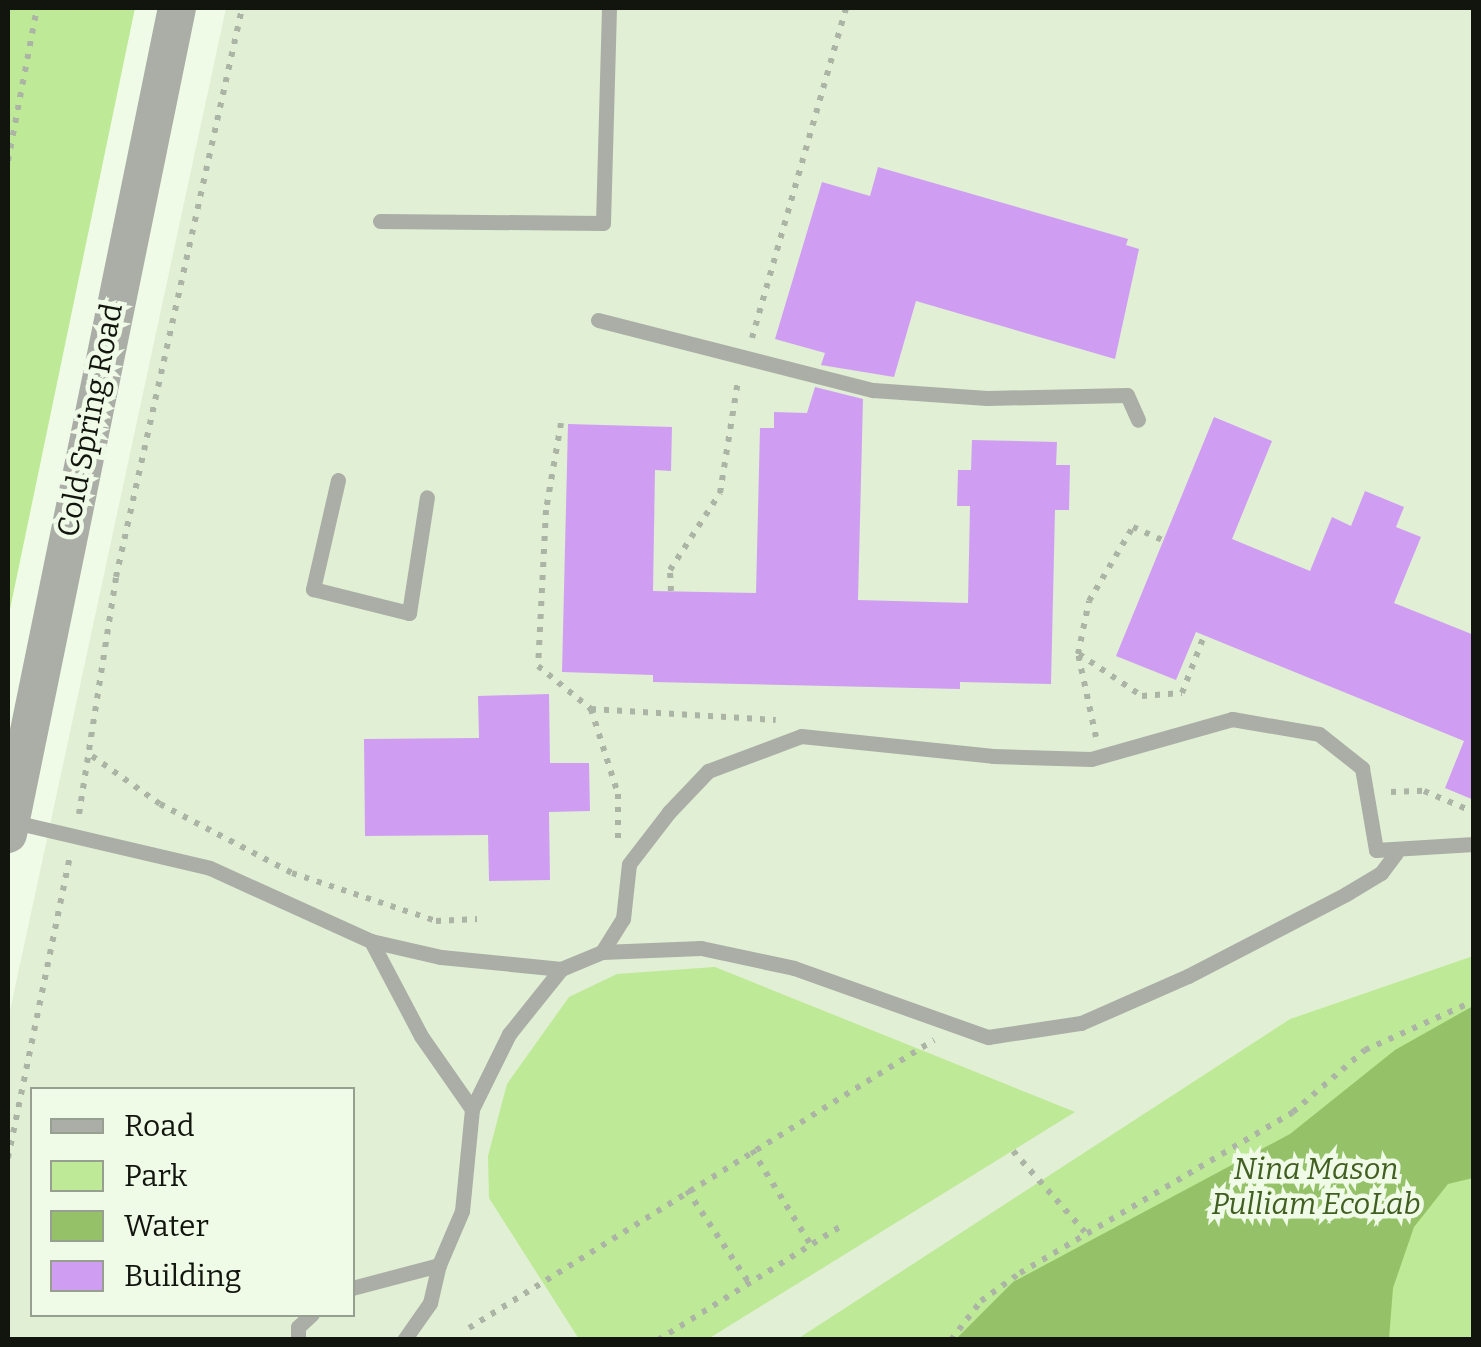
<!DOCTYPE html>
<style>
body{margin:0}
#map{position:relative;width:1481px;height:1347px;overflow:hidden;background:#f0fbe7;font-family:Bitter,serif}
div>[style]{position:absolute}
.built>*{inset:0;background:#e1efd4}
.green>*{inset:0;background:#bee996}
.water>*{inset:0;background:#95c168}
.building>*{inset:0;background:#cf9ef3}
.path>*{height:6px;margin-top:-3px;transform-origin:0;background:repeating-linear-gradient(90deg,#acb5a5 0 5px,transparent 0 13px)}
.service>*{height:15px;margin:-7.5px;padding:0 7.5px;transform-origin:7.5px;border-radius:7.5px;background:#aaaea6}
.tertiary>*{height:38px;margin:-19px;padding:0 19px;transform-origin:19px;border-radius:19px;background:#aaaea6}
span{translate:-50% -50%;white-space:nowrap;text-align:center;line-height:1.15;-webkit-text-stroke:9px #f0fbe7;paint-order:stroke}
.street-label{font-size:30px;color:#12150e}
.park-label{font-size:30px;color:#425f22;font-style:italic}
.frame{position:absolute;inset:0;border:10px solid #12150e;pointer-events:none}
.legend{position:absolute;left:30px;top:1087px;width:325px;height:230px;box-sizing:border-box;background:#f0fbe7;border:2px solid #979f90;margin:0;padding:12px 18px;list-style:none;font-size:30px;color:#12150e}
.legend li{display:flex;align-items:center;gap:20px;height:50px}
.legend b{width:50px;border:2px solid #979f90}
</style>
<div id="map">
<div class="built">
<div style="clip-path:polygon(evenodd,226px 8px,1473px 8px,1473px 956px,1290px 1019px,800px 1339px,8px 1340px,8px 1020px,226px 8px,32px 1090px,352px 1090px,352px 1314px,32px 1314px,32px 1090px)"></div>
</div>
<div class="green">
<div style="clip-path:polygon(8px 8px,135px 8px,8px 619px)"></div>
<div style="clip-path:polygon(1473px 956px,1473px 1339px,796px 1340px,1290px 1019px)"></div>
<div style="clip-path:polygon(715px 967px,1075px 1112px,708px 1339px,579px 1339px,489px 1198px,488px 1156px,507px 1084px,569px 997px,617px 974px)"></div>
</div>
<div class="water">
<div style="clip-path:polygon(1473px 1006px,1473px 1178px,1448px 1184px,1414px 1227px,1393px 1288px,1389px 1339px,956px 1339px,1013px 1282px,1290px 1134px,1395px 1050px)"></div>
</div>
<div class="building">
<div style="clip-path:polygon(878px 167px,1128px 239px,1126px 245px,1139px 249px,1115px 359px,916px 301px,894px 377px,821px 365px,825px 353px,775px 339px,822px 182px,870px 196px)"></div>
<div style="clip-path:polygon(815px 387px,863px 399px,858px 600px,968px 603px,970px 506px,957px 506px,958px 470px,971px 470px,972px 440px,1057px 442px,1056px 465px,1070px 465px,1069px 510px,1055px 510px,1051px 684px,960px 682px,960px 689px,653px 682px,653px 675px,562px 672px,568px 424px,672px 427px,671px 471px,655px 470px,653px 591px,756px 593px,760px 428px,774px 428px,774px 412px,807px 413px)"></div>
<div style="clip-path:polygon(1214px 417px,1272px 441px,1232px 539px,1310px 571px,1332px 517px,1351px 526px,1365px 491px,1404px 507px,1396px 527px,1421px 537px,1394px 603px,1474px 635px,1474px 800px,1445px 788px,1464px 741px,1196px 632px,1176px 680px,1116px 656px)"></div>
<div style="clip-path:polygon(549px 694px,550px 763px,589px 763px,590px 811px,549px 812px,550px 880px,489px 881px,488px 835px,365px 836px,364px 739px,479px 738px,478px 696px)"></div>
</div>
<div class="path">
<div style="left:8px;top:161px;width:156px;rotate:-79.3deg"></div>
<div style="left:752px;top:338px;width:343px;rotate:-74.1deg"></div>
<div style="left:561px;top:423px;width:88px;rotate:99.8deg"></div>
<div style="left:546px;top:510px;width:156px;rotate:92.9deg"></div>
<div style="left:538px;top:666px;width:68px;rotate:39.1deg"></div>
<div style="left:591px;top:709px;width:185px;rotate:3.4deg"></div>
<div style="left:671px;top:591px;width:21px;rotate:-93deg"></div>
<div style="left:670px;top:570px;width:92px;rotate:-57deg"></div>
<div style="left:720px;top:493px;width:114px;rotate:-80.9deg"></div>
<div style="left:1079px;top:654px;width:76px;rotate:33.7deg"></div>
<div style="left:1142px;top:696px;width:40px;rotate:-4.3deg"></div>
<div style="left:1182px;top:693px;width:61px;rotate:-68.9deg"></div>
<div style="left:591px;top:709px;width:89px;rotate:72.4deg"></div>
<div style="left:618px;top:794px;width:45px;rotate:90deg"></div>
<div style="left:1096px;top:737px;width:85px;rotate:-102.2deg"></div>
<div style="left:1078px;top:654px;width:54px;rotate:-78.3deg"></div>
<div style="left:1089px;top:601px;width:86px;rotate:-59.3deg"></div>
<div style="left:1133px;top:527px;width:34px;rotate:24deg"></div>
<div style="left:92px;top:756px;width:83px;rotate:35.2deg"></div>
<div style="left:160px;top:804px;width:149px;rotate:27.6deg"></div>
<div style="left:292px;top:873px;width:152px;rotate:18.4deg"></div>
<div style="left:436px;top:921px;width:41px;rotate:-2.8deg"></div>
<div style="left:1391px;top:792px;width:33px;rotate:-2deg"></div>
<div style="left:1424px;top:791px;width:54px;rotate:22.8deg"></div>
<div style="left:79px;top:814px;width:240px;rotate:-81.1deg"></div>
<div style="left:116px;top:577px;width:583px;rotate:-77.51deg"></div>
<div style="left:752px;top:1150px;width:112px;rotate:58.2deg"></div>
<div style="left:1013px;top:1151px;width:108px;rotate:48.4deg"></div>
<div style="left:8px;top:1158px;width:308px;rotate:-78.4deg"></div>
<div style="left:687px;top:1190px;width:112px;rotate:56.3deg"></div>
<div style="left:469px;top:1328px;width:547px;rotate:-31.77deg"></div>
<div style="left:658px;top:1340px;width:216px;rotate:-31.9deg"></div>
<div style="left:951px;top:1340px;width:49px;rotate:-52.4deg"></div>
<div style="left:981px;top:1301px;width:48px;rotate:-35.7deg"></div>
<div style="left:1020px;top:1273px;width:317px;rotate:-30.5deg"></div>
<div style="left:1293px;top:1112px;width:95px;rotate:-40.7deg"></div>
<div style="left:1365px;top:1050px;width:120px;rotate:-24.2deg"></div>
</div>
<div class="service">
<div style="left:380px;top:221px;width:223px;rotate:0.5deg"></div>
<div style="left:603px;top:223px;width:215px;rotate:-88.4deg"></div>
<div style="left:598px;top:320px;width:284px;rotate:14.3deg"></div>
<div style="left:873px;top:390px;width:114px;rotate:4deg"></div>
<div style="left:987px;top:398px;width:140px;rotate:-1.2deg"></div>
<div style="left:1127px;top:395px;width:27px;rotate:66deg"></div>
<div style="left:338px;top:480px;width:112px;rotate:102.9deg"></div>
<div style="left:313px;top:589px;width:99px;rotate:14deg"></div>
<div style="left:409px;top:613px;width:117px;rotate:-81.2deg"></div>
<div style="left:10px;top:821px;width:205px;rotate:13.2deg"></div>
<div style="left:210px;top:868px;width:177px;rotate:24.4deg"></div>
<div style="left:371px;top:941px;width:107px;rotate:62.2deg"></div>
<div style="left:421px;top:1036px;width:89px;rotate:55.1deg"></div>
<div style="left:472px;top:1109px;width:102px;rotate:95.6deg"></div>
<div style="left:462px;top:1211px;width:59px;rotate:113.1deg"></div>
<div style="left:439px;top:1265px;width:90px;rotate:165.2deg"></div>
<div style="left:371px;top:941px;width:72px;rotate:12.9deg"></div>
<div style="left:441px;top:957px;width:121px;rotate:5.7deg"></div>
<div style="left:561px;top:969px;width:44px;rotate:-22.5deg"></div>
<div style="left:602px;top:952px;width:99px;rotate:-2.3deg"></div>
<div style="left:701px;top:948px;width:95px;rotate:12.1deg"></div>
<div style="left:794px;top:968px;width:206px;rotate:19.6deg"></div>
<div style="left:988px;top:1037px;width:94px;rotate:-8.6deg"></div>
<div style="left:1081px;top:1023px;width:117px;rotate:-23.7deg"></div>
<div style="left:1188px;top:976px;width:178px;rotate:-27.4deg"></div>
<div style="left:1346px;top:894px;width:41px;rotate:-31deg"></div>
<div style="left:1381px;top:873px;width:25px;rotate:-53deg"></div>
<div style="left:602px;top:952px;width:39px;rotate:-58deg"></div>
<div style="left:623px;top:919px;width:55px;rotate:-83.8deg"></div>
<div style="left:629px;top:864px;width:66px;rotate:-52.4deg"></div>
<div style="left:669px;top:812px;width:57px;rotate:-46.4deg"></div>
<div style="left:708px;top:771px;width:99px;rotate:-20.6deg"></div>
<div style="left:801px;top:736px;width:193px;rotate:5.9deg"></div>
<div style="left:993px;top:756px;width:98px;rotate:1.8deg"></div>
<div style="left:1091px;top:759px;width:147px;rotate:-15.8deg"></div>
<div style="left:1232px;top:719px;width:88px;rotate:9.8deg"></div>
<div style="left:1319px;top:734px;width:55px;rotate:38.3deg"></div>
<div style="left:1362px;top:768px;width:83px;rotate:80.3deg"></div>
<div style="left:1376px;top:850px;width:98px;rotate:-3.5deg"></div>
<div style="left:472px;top:1109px;width:84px;rotate:-63.7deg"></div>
<div style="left:509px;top:1034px;width:83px;rotate:-51.3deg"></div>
<div style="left:298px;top:1340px;width:13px;rotate:-90deg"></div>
<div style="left:298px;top:1327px;width:19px;rotate:-43deg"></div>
<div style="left:404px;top:1340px;width:45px;rotate:-54.9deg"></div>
<div style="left:430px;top:1303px;width:39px;rotate:-77deg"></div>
</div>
<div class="tertiary">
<div style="left:8px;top:834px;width:843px;rotate:-78.44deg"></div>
</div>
<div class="street-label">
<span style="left:90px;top:420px;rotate:-79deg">Cold Spring Road</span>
</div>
<div class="park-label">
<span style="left:1316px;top:1186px">Nina Mason<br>Pulliam EcoLab</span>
</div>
<div class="frame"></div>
<ul class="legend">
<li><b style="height:12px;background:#aaaea6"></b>Road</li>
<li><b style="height:28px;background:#bee996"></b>Park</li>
<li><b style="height:28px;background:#95c168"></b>Water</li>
<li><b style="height:28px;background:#cf9ef3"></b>Building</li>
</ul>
</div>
